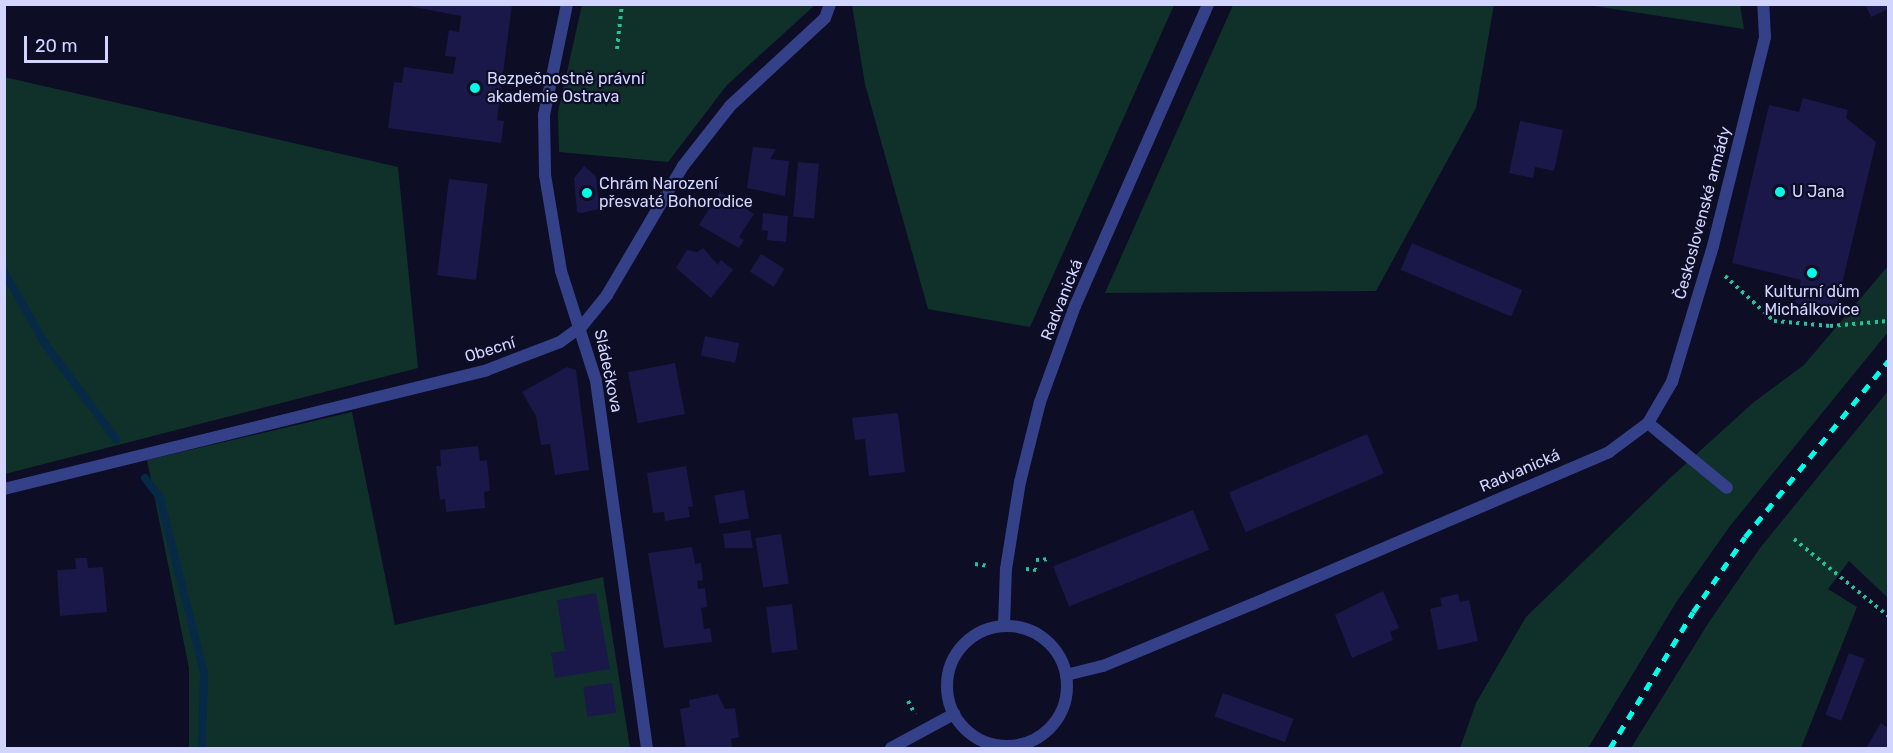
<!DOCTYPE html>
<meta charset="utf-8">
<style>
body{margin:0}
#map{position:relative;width:1893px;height:753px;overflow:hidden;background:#0d0d26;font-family:Rubik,sans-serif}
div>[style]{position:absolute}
.green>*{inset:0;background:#103129}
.stream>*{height:8px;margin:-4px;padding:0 4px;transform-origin:4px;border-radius:4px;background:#062946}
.building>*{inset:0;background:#191849;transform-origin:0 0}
.path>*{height:4px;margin-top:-2px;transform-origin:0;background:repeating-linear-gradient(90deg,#26c09a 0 3px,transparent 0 7.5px)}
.minor>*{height:12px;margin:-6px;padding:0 6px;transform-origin:6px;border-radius:6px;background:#344189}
.tertiary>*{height:12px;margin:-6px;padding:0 6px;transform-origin:6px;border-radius:6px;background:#344189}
.tertiary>.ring{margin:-6px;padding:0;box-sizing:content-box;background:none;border:12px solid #344189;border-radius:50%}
.rail>*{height:4.5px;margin-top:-2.25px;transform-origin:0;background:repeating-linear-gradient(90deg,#00fde8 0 9px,transparent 0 17px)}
.dots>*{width:16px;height:16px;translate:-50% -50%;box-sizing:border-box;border:3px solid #0d0d26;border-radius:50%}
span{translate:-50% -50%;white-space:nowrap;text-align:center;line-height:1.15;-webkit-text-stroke:4.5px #0d0d26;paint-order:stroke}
.poi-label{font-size:16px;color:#d2d5ff}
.left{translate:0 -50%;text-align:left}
.street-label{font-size:16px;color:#d2d5ff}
.frame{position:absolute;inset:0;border:6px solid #d2d5ff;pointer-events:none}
.scale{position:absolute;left:24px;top:36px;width:84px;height:27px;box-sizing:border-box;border:3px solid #d2d5ff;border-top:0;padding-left:8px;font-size:18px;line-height:21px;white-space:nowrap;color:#d2d5ff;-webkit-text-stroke:4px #0d0d26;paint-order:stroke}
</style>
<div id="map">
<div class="green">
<div style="clip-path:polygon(582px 5px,582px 4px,815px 5px,727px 85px,668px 162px,559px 152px,558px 112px)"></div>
<div style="clip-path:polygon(852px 5px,1174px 5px,1030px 327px,928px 309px,865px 84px)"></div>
<div style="clip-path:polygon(1233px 5px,1494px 5px,1476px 108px,1376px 291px,1105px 293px)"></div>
<div style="clip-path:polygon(1588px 5px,1740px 5px,1744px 29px)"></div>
<div style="clip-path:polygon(4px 77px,398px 167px,418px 368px,5px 474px)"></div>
<div style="clip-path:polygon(1888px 266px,1888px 332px,1730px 526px,1677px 601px,1588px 748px,1460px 748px,1476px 703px,1526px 617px,1670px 478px,1754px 402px,1804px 365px)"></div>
<div style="clip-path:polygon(1888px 391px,1888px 598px,1849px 561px,1828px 589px,1857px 607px,1801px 748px,1631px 748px,1709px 622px,1760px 548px)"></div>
<div style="clip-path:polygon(352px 412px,395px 625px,603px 577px,630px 748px,189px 748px,189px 668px,147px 460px)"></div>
</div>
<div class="stream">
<div style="left:4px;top:272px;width:83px;rotate:60.3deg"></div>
<div style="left:45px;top:344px;width:119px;rotate:53.2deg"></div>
<div style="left:145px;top:478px;width:25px;rotate:53deg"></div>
<div style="left:160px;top:498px;width:180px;rotate:75.9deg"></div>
<div style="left:204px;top:673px;width:75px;rotate:91.5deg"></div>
</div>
<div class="building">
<div style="clip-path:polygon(398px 4px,512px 4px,497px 120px,504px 121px,501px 143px,388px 128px,394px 82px,402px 83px,404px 67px,453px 74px,456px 57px,445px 56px,449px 30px,459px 32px,461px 16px)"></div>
<div style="clip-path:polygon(1865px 4px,1888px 4px,1888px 9px,1871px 17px)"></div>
<div style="clip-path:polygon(1803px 98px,1848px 110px,1846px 118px,1876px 142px,1835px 313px,1795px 303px,1801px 280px,1732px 263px,1769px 105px,1799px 112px)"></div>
<div style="clip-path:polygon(1520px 121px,1563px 130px,1554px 171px,1535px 167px,1533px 178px,1509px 173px)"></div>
<div style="clip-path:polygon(753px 147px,776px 149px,770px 159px,789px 161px,785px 196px,747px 188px)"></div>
<div style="left:798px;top:162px;width:21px;height:55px;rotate:5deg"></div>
<div style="clip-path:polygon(584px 166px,596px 176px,599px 209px,582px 213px,577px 212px,574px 178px)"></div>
<div style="left:449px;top:179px;width:39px;height:97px;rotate:7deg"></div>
<div style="clip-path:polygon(720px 192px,754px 214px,739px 237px,744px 240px,739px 248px,699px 225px)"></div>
<div style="clip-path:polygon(763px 213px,788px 216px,786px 242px,767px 240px,768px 231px,762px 230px)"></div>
<div style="left:1412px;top:243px;width:120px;height:29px;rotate:23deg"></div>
<div style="clip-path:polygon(703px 248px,718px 265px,721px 260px,733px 270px,711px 298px,676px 268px,687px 250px,697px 252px)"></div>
<div style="left:761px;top:254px;width:28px;height:21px;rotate:32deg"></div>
<div style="left:705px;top:336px;width:35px;height:20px;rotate:12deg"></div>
<div style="left:675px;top:363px;width:52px;height:48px;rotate:79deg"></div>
<div style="clip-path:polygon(567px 367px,576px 370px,589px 470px,555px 475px,550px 444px,541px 445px,536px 416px,522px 392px)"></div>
<div style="clip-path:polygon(898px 413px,905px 472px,869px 476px,865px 439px,855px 440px,852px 418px)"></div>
<div style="left:1367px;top:434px;width:43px;height:150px;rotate:67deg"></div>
<div style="clip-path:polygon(478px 446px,480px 461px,487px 460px,490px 491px,484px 492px,485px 508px,446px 512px,445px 499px,440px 500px,436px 466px,441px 466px,440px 450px)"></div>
<div style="clip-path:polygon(686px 466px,693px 506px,688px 507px,690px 517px,665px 521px,664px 512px,653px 513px,647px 473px)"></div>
<div style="left:744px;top:490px;width:29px;height:30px;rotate:80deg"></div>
<div style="left:1193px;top:510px;width:43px;height:151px;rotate:68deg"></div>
<div style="clip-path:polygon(750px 530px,753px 548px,725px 548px,723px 534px)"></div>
<div style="left:781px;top:534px;width:50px;height:26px;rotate:81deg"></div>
<div style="clip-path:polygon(692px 547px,695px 564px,701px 563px,703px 580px,697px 581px,698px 589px,705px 588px,707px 607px,701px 608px,704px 629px,710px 628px,712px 642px,664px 648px,648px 553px)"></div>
<div style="clip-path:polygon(75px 558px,87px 558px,88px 568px,103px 567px,107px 612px,60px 616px,57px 570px,76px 569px)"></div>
<div style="clip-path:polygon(1383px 591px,1399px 628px,1390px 632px,1393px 640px,1352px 658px,1335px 615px)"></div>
<div style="clip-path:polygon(596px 593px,610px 669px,555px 678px,551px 653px,565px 651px,557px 600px)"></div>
<div style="clip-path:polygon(1458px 594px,1460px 602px,1469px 600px,1478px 641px,1438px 650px,1430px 609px,1442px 606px,1440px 598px)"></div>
<div style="left:792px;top:604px;width:46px;height:26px;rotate:83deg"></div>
<div style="left:1849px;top:653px;width:17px;height:66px;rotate:21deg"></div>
<div style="left:612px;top:683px;width:30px;height:29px;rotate:82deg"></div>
<div style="left:1223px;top:693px;width:75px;height:25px;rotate:20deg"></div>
<div style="clip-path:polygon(718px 694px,725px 709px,735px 708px,739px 737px,731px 739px,732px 747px,686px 748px,680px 709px,690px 707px,689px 700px)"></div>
<div style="clip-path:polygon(1881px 723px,1888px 728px,1888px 748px,1866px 748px)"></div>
</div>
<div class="path">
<div style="left:617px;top:49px;width:45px;rotate:-83.7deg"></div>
<div style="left:1725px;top:276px;width:67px;rotate:42.6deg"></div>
<div style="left:1774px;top:321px;width:56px;rotate:5.1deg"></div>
<div style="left:1830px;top:326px;width:58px;rotate:-4.9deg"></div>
<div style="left:1794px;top:539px;width:122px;rotate:39.3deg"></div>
<div style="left:1036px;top:560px;width:15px;rotate:-4deg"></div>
<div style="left:975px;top:564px;width:14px;rotate:8deg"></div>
<div style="left:1026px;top:569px;width:11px;rotate:5deg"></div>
<div style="left:908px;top:701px;width:15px;rotate:62deg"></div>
</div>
<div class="minor">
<div style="left:567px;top:4px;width:113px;rotate:101.7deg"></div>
<div style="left:544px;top:115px;width:60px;rotate:89deg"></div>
<div style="left:545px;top:175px;width:97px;rotate:80.5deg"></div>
<div style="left:561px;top:271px;width:115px;rotate:72.3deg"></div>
<div style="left:596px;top:381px;width:371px;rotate:82.1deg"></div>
<div style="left:1648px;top:423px;width:102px;rotate:39.4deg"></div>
<div style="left:4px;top:489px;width:497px;rotate:-13.8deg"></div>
<div style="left:487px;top:370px;width:78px;rotate:-21deg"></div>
<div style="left:560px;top:342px;width:27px;rotate:-36deg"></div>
<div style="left:582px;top:326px;width:40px;rotate:-51deg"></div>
<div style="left:607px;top:295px;width:150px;rotate:-59.5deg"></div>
<div style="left:683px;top:166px;width:76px;rotate:-51.9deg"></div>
<div style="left:730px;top:106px;width:129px;rotate:-42.8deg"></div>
<div style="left:825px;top:18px;width:15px;rotate:-70deg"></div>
<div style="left:1066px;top:675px;width:38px;rotate:-14deg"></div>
<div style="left:1103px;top:666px;width:162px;rotate:-22.5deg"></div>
<div style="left:1253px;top:604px;width:387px;rotate:-23.1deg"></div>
<div style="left:1609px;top:452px;width:49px;rotate:-36.6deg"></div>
<div style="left:1648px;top:423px;width:48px;rotate:-59.7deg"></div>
<div style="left:1672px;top:382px;width:142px;rotate:-73.2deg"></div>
<div style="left:1713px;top:246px;width:215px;rotate:-76deg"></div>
<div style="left:1765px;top:37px;width:33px;rotate:-93deg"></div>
</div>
<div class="tertiary">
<div style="left:1004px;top:625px;width:56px;rotate:-88deg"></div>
<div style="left:1006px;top:569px;width:88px;rotate:-80.9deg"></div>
<div style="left:1020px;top:482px;width:82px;rotate:-76deg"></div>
<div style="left:1040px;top:402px;width:102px;rotate:-70deg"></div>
<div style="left:1075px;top:306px;width:330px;rotate:-66.2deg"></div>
<div class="ring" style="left:947px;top:626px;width:108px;height:108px"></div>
<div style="left:891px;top:748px;width:72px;rotate:-28.4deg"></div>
</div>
<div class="rail">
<div style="left:1610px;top:748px;width:159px;rotate:-58.6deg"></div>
<div style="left:1693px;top:612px;width:91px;rotate:-55.3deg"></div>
<div style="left:1745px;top:537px;width:227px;rotate:-50.9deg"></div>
</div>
<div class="dots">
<div style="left:475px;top:88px;background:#00fde8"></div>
<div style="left:1780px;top:192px;background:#00fde8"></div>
<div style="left:587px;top:193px;background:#00fde8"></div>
<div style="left:1812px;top:273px;background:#00fde8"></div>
</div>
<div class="poi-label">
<span class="left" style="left:487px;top:88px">Bezpečnostně právní<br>akademie Ostrava</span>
<span class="left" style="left:599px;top:193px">Chrám Narození<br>přesvaté Bohorodice</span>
<span class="left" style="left:1792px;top:192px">U Jana</span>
<span style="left:1812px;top:301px">Kulturní dům<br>Michálkovice</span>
</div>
<div class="street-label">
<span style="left:1703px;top:213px;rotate:-75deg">Československé armády</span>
<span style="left:1062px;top:300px;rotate:-68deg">Radvanická</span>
<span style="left:490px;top:350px;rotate:-17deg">Obecní</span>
<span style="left:608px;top:371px;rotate:78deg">Sládečkova</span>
<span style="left:1520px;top:471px;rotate:-23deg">Radvanická</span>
</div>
<div class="frame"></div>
<div class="scale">20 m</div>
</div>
